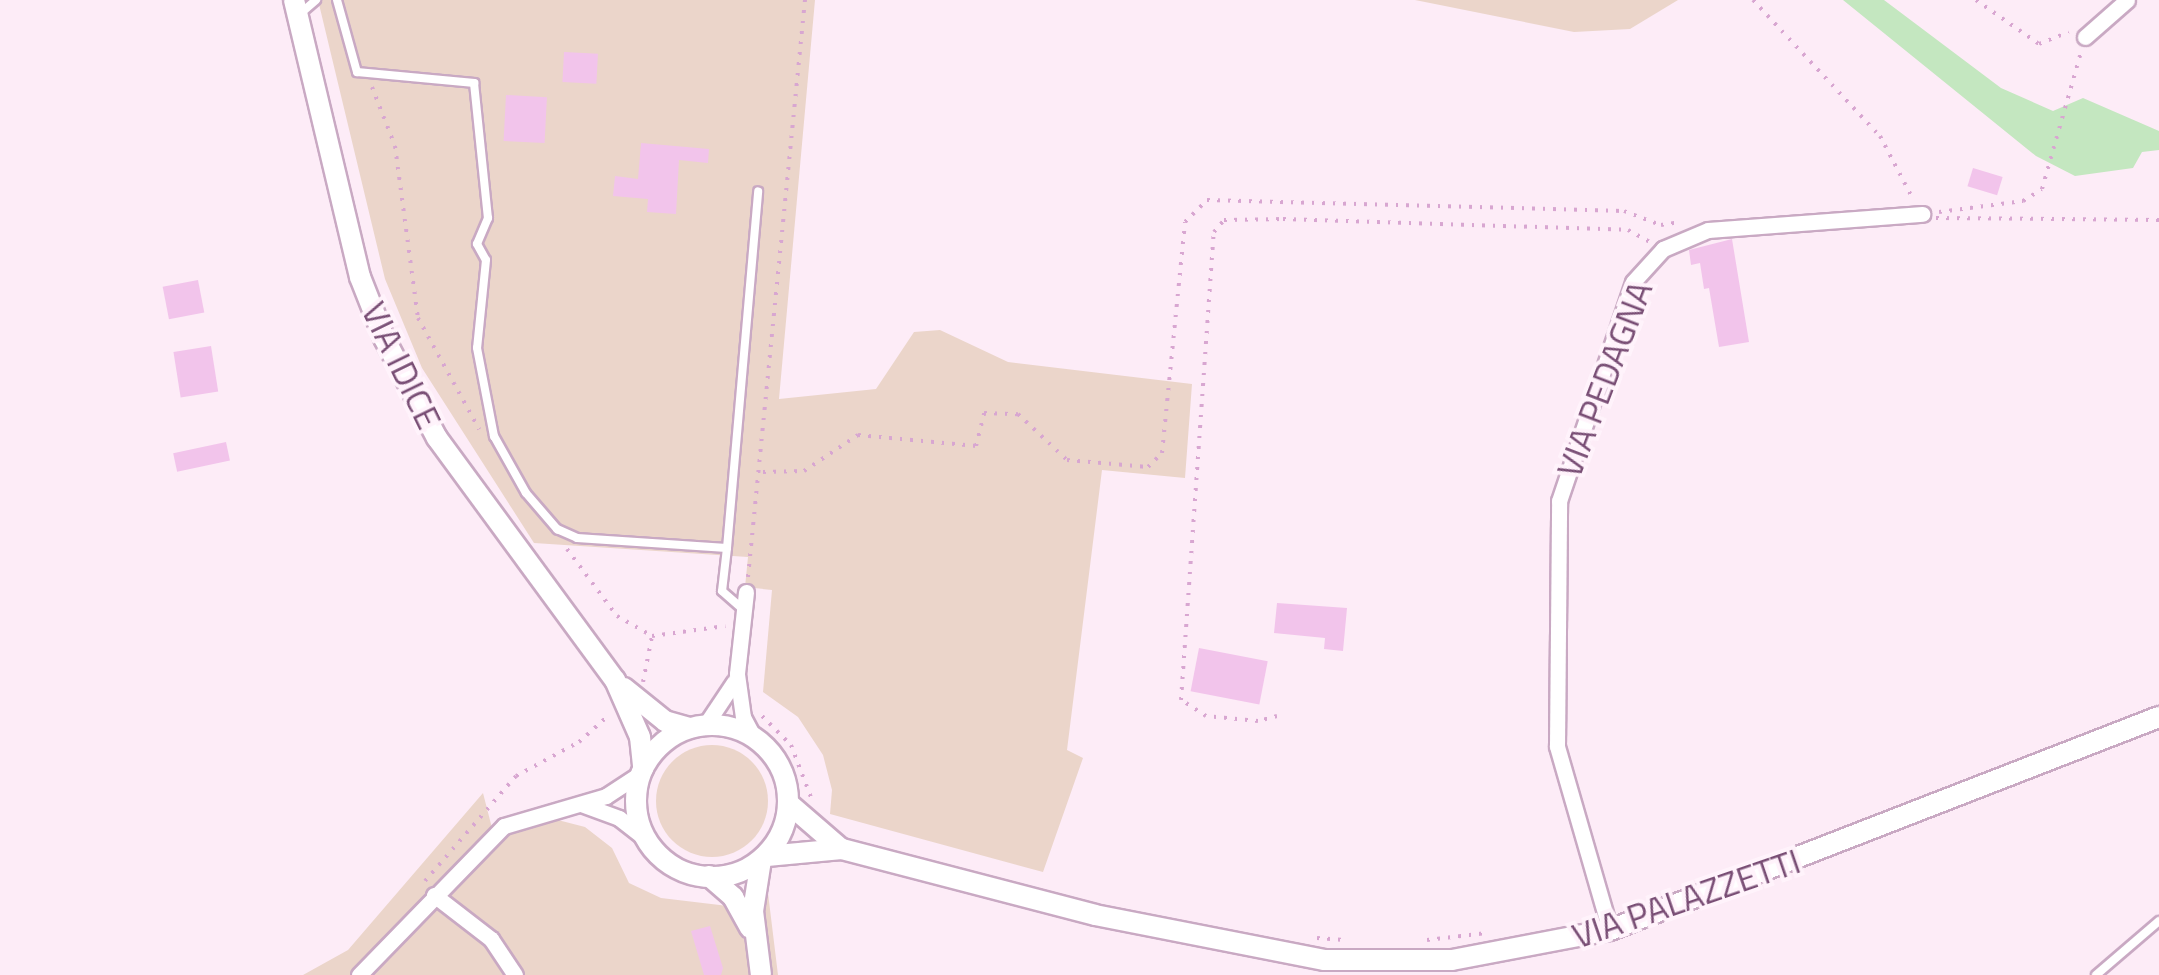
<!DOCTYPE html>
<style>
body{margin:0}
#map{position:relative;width:2159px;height:975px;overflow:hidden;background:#fdecf7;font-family:"Titillium Web",sans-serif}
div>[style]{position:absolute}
.green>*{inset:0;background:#ebd5ca}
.round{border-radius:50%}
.water>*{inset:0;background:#c4e7c0}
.building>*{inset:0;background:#f2c4eb;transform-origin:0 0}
.path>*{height:4px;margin-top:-2px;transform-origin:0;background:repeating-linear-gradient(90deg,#d8a6d1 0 2.5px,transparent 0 10.5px)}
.roads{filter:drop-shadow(2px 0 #c9a9c3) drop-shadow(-2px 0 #c9a9c3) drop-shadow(0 2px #c9a9c3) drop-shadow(0 -2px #c9a9c3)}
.lane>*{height:8px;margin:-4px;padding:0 4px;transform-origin:4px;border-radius:4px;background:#fff}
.street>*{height:15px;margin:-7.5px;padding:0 7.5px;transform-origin:7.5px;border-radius:7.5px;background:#fff}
.secondary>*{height:20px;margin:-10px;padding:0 10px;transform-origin:10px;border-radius:10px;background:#fff}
.secondary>.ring{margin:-10px;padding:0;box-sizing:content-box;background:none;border:20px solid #fff;border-radius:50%}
span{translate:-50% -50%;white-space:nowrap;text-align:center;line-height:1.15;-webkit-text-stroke:8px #fff3fb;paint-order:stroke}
.street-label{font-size:35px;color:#794e75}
</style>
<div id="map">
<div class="green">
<div style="clip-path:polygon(318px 0,815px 0,779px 399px,876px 389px,914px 332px,940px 330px,1008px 362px,1192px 384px,1185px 478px,1102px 470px,1067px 750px,1083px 758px,1043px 872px,830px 814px,832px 790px,823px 755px,798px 717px,763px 692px,772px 590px,745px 587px,748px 557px,534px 543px,422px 368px,385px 279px)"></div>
<div style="clip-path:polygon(1415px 0,1678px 0,1630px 29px,1574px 32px)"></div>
<div class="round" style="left:656px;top:745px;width:112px;height:112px"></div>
<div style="clip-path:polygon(483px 793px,492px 828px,554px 819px,585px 827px,612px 848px,629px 883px,661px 898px,728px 906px,768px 893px,778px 975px,303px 975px,348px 950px)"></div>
</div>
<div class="water">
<div style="clip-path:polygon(1843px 0,1884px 0,2001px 88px,2053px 111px,2083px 98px,2159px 131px,2159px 150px,2142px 152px,2133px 168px,2075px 176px,2036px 156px)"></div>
</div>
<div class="building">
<div style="left:564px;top:52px;width:34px;height:30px;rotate:3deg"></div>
<div style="left:506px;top:95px;width:41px;height:46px;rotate:3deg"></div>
<div style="clip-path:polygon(641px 143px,709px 149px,708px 163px,679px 160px,676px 214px,647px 212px,648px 199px,613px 196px,615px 176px,638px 179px)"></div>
<div style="left:1973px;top:168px;width:31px;height:19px;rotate:17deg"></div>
<div style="clip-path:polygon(1732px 239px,1749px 342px,1719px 347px,1709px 288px,1704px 289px,1700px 263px,1691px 265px,1689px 250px)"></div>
<div style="left:198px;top:280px;width:33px;height:36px;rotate:79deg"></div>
<div style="left:211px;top:346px;width:46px;height:38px;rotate:81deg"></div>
<div style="left:226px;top:442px;width:19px;height:54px;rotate:78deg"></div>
<div style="clip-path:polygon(1277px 603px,1347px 608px,1343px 651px,1324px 649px,1325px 638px,1274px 633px)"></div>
<div style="left:1199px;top:648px;width:70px;height:44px;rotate:11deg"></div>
<div style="clip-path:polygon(710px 926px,723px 968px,721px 975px,704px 975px,691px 931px)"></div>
</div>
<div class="path">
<div style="left:1753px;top:0;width:186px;rotate:47deg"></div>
<div style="left:1880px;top:136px;width:73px;rotate:62.4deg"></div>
<div style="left:1976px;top:0;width:77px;rotate:34.9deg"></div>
<div style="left:2039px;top:44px;width:32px;rotate:-22deg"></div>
<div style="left:372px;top:87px;width:63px;rotate:68.7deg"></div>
<div style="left:395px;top:146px;width:174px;rotate:82.4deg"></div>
<div style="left:418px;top:318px;width:127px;rotate:61.2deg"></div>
<div style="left:1939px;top:212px;width:85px;rotate:-7.5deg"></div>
<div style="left:2023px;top:201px;width:22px;rotate:-32deg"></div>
<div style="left:2042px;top:189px;width:142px;rotate:-74.1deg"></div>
<div style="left:1936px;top:218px;width:223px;rotate:0.5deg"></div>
<div style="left:763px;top:472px;width:41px;rotate:-1.4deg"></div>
<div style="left:804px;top:471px;width:65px;rotate:-33.7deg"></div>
<div style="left:858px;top:435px;width:119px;rotate:5.3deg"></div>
<div style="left:976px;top:446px;width:34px;rotate:-76deg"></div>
<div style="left:984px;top:413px;width:34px;rotate:2deg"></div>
<div style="left:1018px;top:414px;width:67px;rotate:43.2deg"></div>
<div style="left:1067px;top:460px;width:81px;rotate:4.9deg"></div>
<div style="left:1148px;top:467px;width:20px;rotate:-45deg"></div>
<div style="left:1162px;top:453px;width:232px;rotate:-84.3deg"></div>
<div style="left:1185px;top:222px;width:31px;rotate:-45deg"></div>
<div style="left:1207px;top:200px;width:417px;rotate:1.5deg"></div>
<div style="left:1624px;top:211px;width:40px;rotate:21deg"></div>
<div style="left:1661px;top:225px;width:20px;rotate:-9deg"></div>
<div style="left:567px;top:549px;width:84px;rotate:53.3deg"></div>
<div style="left:617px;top:616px;width:40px;rotate:29.7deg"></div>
<div style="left:748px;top:577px;width:580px;rotate:-84.36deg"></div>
<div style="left:643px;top:682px;width:47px;rotate:-78.9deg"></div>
<div style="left:652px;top:636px;width:74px;rotate:-7.8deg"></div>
<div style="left:762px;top:716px;width:41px;rotate:45deg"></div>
<div style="left:791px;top:745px;width:59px;rotate:69.1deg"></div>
<div style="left:1277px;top:716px;width:20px;rotate:165deg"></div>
<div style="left:1258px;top:721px;width:52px;rotate:-174.5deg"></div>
<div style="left:1206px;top:716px;width:30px;rotate:-147deg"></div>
<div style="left:1181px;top:700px;width:469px;rotate:-86deg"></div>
<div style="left:1214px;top:232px;width:16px;rotate:-50deg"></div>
<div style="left:1224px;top:220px;width:59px;rotate:-1deg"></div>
<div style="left:1283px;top:219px;width:345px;rotate:1.8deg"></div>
<div style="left:1628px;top:230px;width:25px;rotate:29deg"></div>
<div style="left:425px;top:881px;width:139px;rotate:-49.1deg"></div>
<div style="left:516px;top:776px;width:72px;rotate:-28.4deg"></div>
<div style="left:579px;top:742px;width:40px;rotate:-42deg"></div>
<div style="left:1317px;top:938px;width:31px;rotate:4deg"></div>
<div style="left:1427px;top:940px;width:60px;rotate:-6.7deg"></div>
</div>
<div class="roads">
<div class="lane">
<div style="left:337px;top:0;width:75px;rotate:74.5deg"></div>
<div style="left:357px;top:72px;width:118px;rotate:5.4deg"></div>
<div style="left:474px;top:83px;width:136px;rotate:84.1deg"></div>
<div style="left:488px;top:218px;width:28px;rotate:113deg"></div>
<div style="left:477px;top:244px;width:18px;rotate:61deg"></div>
<div style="left:486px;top:260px;width:88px;rotate:95.8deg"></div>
<div style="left:477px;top:348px;width:90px;rotate:79.1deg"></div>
<div style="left:494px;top:436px;width:65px;rotate:60.7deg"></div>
<div style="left:526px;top:493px;width:48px;rotate:49.3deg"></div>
<div style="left:557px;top:529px;width:22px;rotate:24deg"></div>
<div style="left:577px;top:538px;width:150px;rotate:3.8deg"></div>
<div style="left:727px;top:548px;width:43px;rotate:96.6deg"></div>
<div style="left:722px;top:591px;width:28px;rotate:41deg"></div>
<div style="left:301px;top:13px;width:20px;rotate:-41deg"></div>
<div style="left:727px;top:548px;width:358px;rotate:-85deg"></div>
<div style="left:2096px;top:975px;width:83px;rotate:-40.6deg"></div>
</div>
<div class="street">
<div style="left:2085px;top:37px;width:56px;rotate:-41.4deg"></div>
<div style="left:746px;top:592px;width:82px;rotate:96.3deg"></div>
<div style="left:737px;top:674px;width:43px;rotate:82.1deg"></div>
<div style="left:743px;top:717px;width:24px;rotate:62deg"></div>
<div style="left:704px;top:727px;width:54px;rotate:-56.3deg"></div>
<div style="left:581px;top:804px;width:40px;rotate:20.2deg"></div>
<div style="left:619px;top:818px;width:33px;rotate:38deg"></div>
<div style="left:434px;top:895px;width:72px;rotate:37.7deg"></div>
<div style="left:491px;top:939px;width:43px;rotate:56.3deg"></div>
<div style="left:1610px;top:930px;width:191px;rotate:-106.1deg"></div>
<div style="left:1557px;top:746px;width:245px;rotate:-89.5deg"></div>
<div style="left:1559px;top:501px;width:231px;rotate:-71.3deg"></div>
<div style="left:1633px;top:282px;width:45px;rotate:-47.7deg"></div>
<div style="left:1663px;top:249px;width:49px;rotate:-22.9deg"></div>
<div style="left:1708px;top:230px;width:215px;rotate:-4.3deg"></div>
<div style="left:359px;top:975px;width:208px;rotate:-45.8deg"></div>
<div style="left:504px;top:826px;width:106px;rotate:-16.4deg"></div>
<div style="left:606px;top:796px;width:42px;rotate:-33.3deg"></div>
</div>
<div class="secondary">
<div style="left:294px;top:0;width:285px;rotate:76.6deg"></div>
<div style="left:360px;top:277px;width:66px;rotate:68.5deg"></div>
<div style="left:384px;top:338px;width:113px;rotate:62.1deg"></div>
<div style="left:437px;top:438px;width:300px;rotate:53.7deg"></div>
<div style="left:615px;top:680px;width:62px;rotate:66.3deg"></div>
<div style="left:640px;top:737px;width:31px;rotate:84deg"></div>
<div style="left:624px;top:688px;width:53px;rotate:38.8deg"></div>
<div style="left:665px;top:721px;width:25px;rotate:16deg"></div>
<div class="ring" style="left:636px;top:725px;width:132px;height:132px"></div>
<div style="left:788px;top:803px;width:69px;rotate:40.9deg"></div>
<div style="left:767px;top:856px;width:75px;rotate:-5.3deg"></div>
<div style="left:842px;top:849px;width:261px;rotate:14.6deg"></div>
<div style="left:1095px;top:915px;width:233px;rotate:11.1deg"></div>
<div style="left:1324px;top:960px;width:128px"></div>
<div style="left:1452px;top:960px;width:161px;rotate:-10.8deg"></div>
<div style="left:1610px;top:930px;width:589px;rotate:-21.21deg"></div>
<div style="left:761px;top:860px;width:52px;rotate:98.9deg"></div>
<div style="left:753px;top:911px;width:64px;rotate:82.9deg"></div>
<div style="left:709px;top:876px;width:32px;rotate:41deg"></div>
<div style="left:733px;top:897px;width:35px;rotate:61deg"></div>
</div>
</div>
<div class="street-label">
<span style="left:402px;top:365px;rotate:64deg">VIA IDICE</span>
<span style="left:1604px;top:379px;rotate:-69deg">VIA PEDAGNA</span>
<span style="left:1686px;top:898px;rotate:-19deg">VIA PALAZZETTI</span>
</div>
</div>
